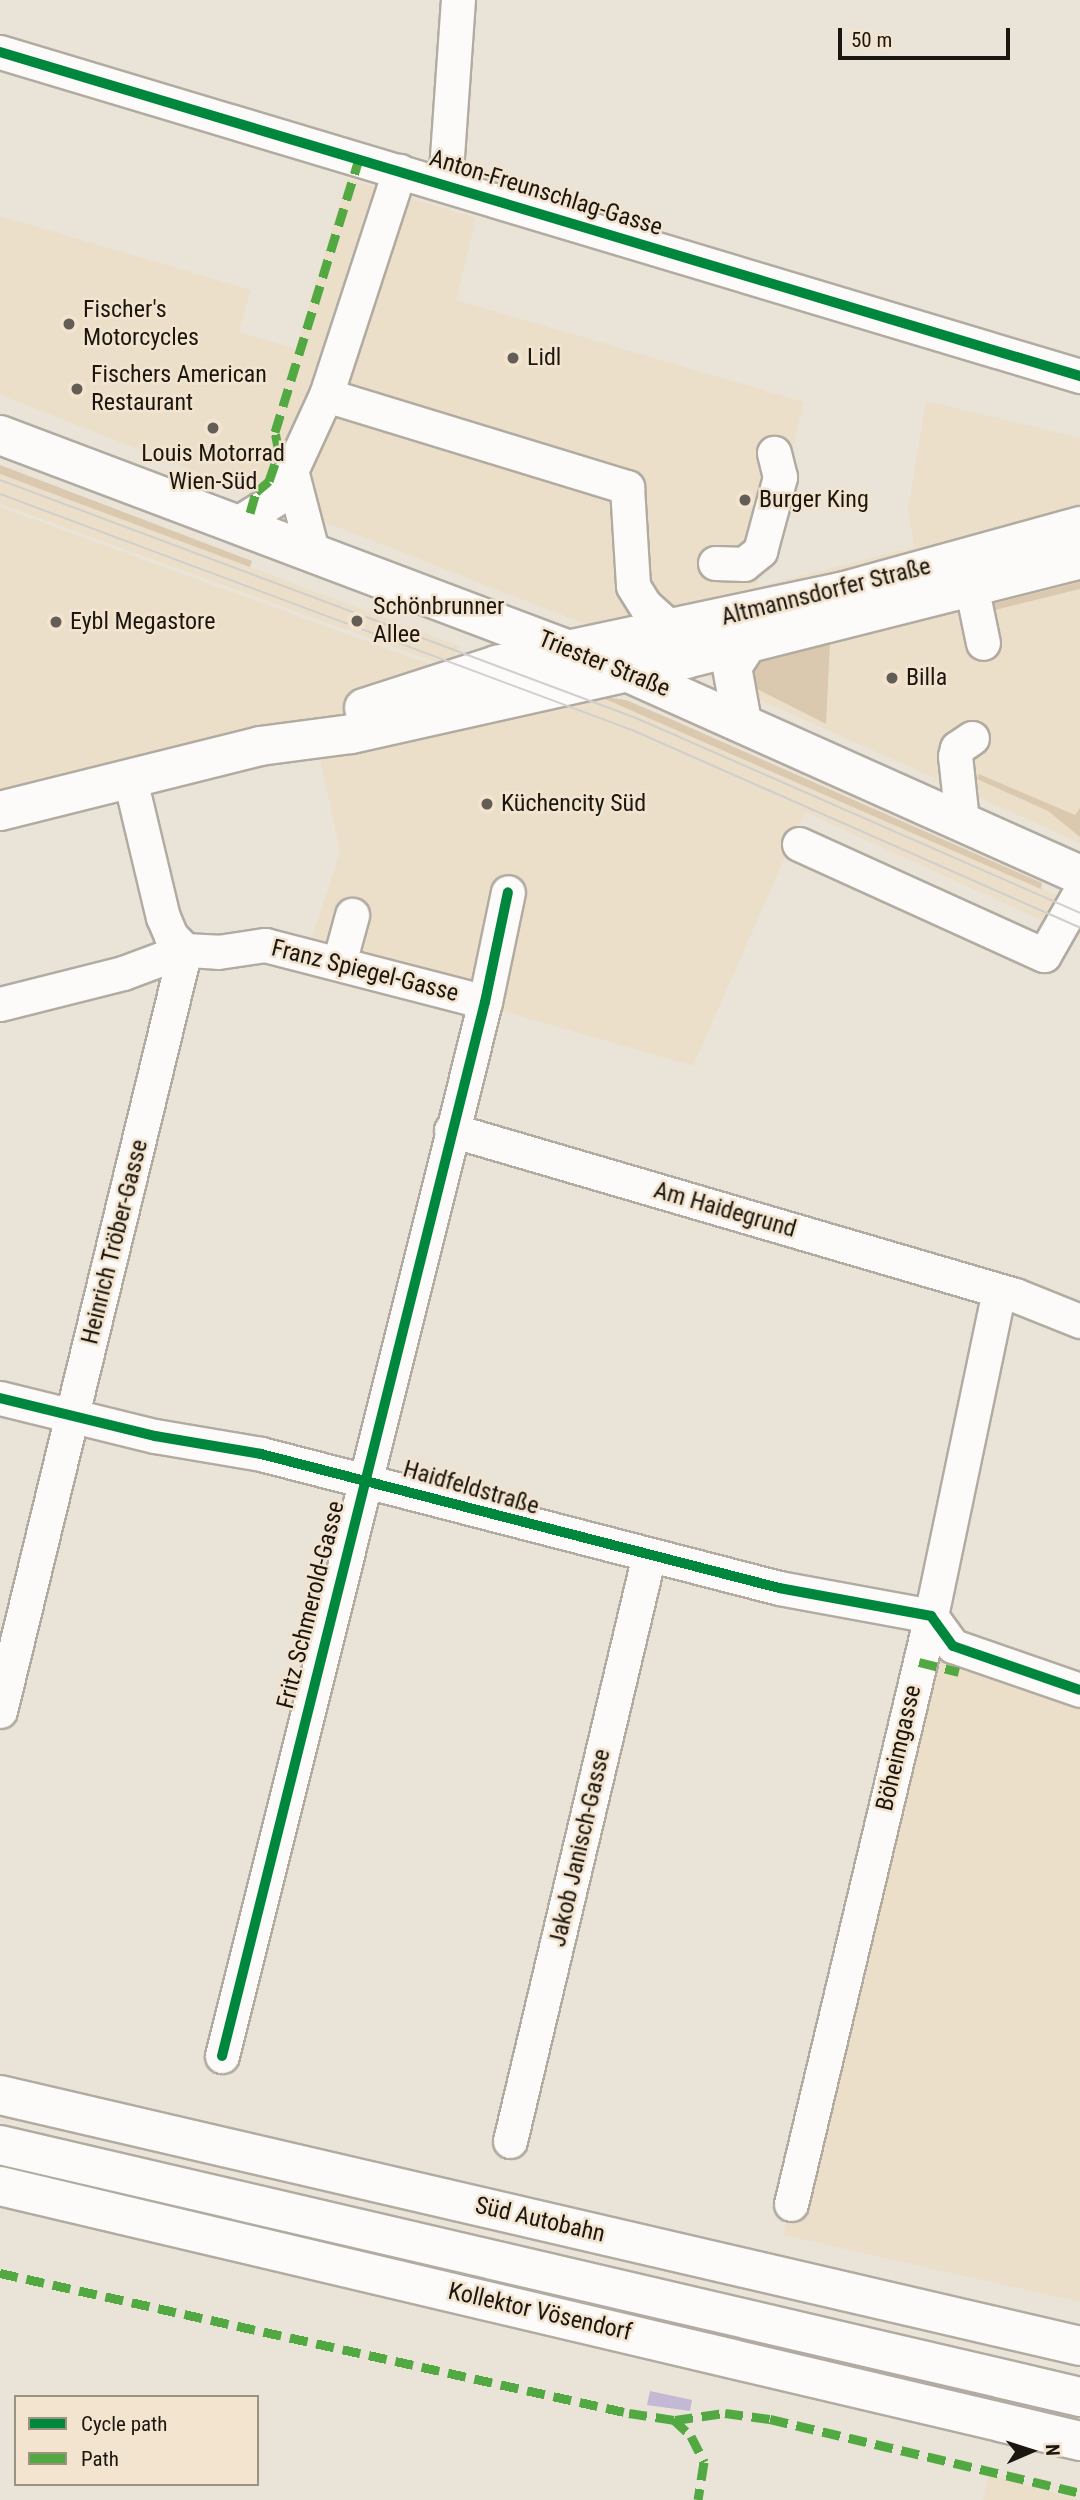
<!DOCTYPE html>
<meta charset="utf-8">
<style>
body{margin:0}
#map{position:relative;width:1080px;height:2500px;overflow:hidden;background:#eae3d7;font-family:"Roboto Condensed",sans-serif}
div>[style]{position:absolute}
.built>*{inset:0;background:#ecdfca}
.green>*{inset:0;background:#dac9ae}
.water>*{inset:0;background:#c4b9d5}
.roads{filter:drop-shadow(2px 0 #b1aba2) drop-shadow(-2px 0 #b1aba2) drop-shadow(0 2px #b1aba2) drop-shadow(0 -2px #b1aba2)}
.minor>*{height:33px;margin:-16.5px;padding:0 16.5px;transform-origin:16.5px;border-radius:16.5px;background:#fcfbf9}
.major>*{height:38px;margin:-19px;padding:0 19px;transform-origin:19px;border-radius:19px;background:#fcfbf9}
.highway>*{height:38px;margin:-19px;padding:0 19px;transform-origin:19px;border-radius:19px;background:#fcfbf9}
.tram>*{height:2px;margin:-1px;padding:0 1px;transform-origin:1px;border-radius:1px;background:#d1cfcc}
.quiet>*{height:9px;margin-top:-4.5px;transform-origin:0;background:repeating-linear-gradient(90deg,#52a941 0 18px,transparent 0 27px)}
.cycleway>*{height:10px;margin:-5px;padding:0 5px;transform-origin:5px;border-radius:5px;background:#00873e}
.dots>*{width:19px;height:19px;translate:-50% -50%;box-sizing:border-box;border:4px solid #f2e4cf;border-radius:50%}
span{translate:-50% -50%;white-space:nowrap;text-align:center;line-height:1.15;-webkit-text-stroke:5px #f2e4cf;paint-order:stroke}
.street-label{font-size:24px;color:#1b160f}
.poi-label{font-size:24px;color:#1b160f}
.left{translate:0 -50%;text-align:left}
.legend{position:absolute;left:14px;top:2395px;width:245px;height:91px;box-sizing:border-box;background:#f2e4cf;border:2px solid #9c9282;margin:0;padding:9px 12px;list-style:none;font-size:21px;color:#1b160f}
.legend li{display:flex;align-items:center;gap:14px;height:35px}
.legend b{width:35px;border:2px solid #9c9282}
.north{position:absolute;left:996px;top:2416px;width:70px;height:70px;-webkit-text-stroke:5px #f2e4cf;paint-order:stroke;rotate:87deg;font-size:19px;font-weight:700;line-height:28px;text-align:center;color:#1b160f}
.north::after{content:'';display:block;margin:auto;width:24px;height:32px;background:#1b160f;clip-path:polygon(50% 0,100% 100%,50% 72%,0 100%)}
.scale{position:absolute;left:838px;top:28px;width:172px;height:32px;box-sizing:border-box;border:4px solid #1b160f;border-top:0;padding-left:9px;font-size:21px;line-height:24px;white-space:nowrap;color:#1b160f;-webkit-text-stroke:5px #f2e4cf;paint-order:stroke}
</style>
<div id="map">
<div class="built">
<div style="clip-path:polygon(347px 179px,476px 218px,456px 300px,804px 402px,757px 587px,914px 547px,908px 509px,926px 401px,1080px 438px,1080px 843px,631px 642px,0 395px,0 216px,251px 290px,239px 332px,296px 349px)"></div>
<div style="clip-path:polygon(0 474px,250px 567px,461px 647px,447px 666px,0 504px)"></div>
<div style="clip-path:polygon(0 507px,541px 705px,592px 693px,1080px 905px,1080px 938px,805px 812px,693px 1066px,499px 1010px,312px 937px,340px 852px,320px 758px,0 812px)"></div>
<div style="clip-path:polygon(922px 1652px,1080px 1709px,1080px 2302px,783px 2235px)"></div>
<div style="clip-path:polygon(989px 2474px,1080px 2500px,983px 2500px)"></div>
</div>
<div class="green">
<div style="clip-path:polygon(0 465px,252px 561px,250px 567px,0 474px)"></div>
<div style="clip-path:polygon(1080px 582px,1080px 589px,995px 610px,998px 628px,994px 628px,988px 605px)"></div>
<div style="clip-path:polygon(830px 643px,826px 724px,753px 687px,750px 663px)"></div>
<div style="clip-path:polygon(598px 696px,626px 700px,666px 717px,1042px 883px,1041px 889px)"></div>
<div style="clip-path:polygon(979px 774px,1075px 815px,1080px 808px,1080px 837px,1048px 811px,977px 779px)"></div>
</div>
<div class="water">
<div style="clip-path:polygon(650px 2391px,692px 2400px,690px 2411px,647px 2405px)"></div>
</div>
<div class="roads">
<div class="minor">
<div style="left:0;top:52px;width:1128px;rotate:16.7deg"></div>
<div style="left:445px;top:185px;width:185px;rotate:-86deg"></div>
<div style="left:326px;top:395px;width:236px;rotate:-71.9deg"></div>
<div style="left:292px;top:474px;width:80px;rotate:75.4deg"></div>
<div style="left:236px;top:524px;width:51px;rotate:-32.1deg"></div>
<div style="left:279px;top:497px;width:112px;rotate:-65.3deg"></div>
<div style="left:326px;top:395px;width:315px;rotate:17deg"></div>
<div style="left:627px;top:487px;width:99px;rotate:86.5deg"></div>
<div style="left:633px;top:586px;width:22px;rotate:58deg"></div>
<div style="left:645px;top:605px;width:36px;rotate:42deg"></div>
<div style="left:715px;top:563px;width:29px;rotate:2deg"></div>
<div style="left:744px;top:564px;width:21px;rotate:-39deg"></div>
<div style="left:760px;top:551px;width:77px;rotate:-74.9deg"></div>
<div style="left:780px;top:477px;width:25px;rotate:-104deg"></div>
<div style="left:971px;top:585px;width:59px;rotate:78.3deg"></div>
<div style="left:130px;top:779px;width:142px;rotate:76.6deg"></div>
<div style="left:163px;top:917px;width:21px;rotate:67deg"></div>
<div style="left:171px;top:936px;width:20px;rotate:45deg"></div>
<div style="left:962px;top:821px;width:65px;rotate:-96.1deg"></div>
<div style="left:955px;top:756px;width:8px;rotate:-76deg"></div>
<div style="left:957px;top:748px;width:18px;rotate:-34deg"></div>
<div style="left:799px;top:844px;width:269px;rotate:24.4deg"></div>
<div style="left:1044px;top:955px;width:73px;rotate:-60.3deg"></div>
<div style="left:339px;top:963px;width:50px;rotate:-74.8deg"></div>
<div style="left:0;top:1004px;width:127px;rotate:-14.1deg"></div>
<div style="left:123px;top:973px;width:66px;rotate:-20.4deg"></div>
<div style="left:185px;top:950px;width:33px;rotate:3deg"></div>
<div style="left:218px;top:952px;width:48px;rotate:-8.5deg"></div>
<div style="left:265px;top:945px;width:227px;rotate:14.5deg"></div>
<div style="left:451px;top:1130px;width:588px;rotate:16.31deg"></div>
<div style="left:1015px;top:1295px;width:70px;rotate:21.8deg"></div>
<div style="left:0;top:1398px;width:160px;rotate:13.8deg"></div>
<div style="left:155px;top:1436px;width:108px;rotate:9.6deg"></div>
<div style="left:261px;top:1454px;width:535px;rotate:14.5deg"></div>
<div style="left:779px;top:1588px;width:155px;rotate:10.4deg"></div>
<div style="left:931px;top:1616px;width:37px;rotate:54deg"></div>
<div style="left:953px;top:1646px;width:134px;rotate:19.1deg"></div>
<div style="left:0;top:1711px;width:783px;rotate:-76.34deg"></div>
<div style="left:222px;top:2056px;width:1086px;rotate:-75.99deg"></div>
<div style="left:485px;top:1002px;width:112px;rotate:-78.2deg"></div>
<div style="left:510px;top:2141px;width:602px;rotate:-76.66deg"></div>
<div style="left:791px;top:2204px;width:604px;rotate:-76.61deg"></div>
<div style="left:931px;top:1616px;width:332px;rotate:-78.2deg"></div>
</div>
<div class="major">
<div style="left:0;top:435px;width:665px;rotate:20.7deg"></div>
<div style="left:622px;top:670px;width:502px;rotate:24.11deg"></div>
<div style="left:364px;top:708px;width:140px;rotate:-17.9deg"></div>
<div style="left:497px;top:665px;width:352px;rotate:-12deg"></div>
<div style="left:841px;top:592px;width:248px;rotate:-15.4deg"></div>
<div style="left:742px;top:722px;width:56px;rotate:-100.3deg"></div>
<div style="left:732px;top:667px;width:27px;rotate:-57deg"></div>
<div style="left:0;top:811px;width:268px;rotate:-14deg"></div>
<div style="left:260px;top:746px;width:92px;rotate:-7.5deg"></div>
<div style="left:351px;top:734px;width:343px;rotate:-12.6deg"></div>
<div style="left:686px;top:659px;width:406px;rotate:-14.2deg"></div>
</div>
<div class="highway">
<div style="left:0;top:2095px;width:1109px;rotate:13.08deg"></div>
<div style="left:0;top:2145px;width:1109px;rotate:13.13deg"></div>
<div style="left:0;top:2186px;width:1110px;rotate:13.28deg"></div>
</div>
</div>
<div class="tram">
<div style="left:0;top:480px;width:679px;rotate:20.52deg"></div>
<div style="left:636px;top:718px;width:485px;rotate:23.7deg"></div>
<div style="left:0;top:494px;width:675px;rotate:20.48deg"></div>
<div style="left:632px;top:730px;width:490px;rotate:23.8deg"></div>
</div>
<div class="quiet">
<div style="left:250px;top:513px;width:22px;rotate:-74deg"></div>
<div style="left:256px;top:492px;width:17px;rotate:-40deg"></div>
<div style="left:269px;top:481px;width:31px;rotate:-71deg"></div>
<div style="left:279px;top:452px;width:20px;rotate:-101deg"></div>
<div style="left:275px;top:432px;width:286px;rotate:-72.9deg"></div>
<div style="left:919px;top:1662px;width:41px;rotate:14deg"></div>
<div style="left:0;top:2273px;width:644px;rotate:12.55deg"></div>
<div style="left:629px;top:2413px;width:47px;rotate:8.7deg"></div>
<div style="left:675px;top:2420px;width:50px;rotate:-8deg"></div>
<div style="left:725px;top:2413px;width:45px;rotate:7.6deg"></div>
<div style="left:770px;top:2419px;width:319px;rotate:13.4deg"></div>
<div style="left:673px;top:2419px;width:25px;rotate:43deg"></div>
<div style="left:691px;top:2436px;width:29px;rotate:63deg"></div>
<div style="left:704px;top:2462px;width:38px;rotate:99deg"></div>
</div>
<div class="cycleway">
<div style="left:0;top:52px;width:1128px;rotate:16.7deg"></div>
<div style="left:0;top:1398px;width:160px;rotate:13.8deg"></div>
<div style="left:155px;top:1436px;width:108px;rotate:9.6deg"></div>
<div style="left:261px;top:1454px;width:535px;rotate:14.5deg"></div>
<div style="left:779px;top:1588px;width:155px;rotate:10.4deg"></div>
<div style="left:931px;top:1616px;width:37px;rotate:54deg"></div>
<div style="left:953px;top:1646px;width:134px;rotate:19.1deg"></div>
<div style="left:222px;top:2056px;width:1086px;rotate:-75.99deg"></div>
<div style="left:485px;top:1002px;width:112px;rotate:-78.2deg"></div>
</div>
<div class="dots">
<div style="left:69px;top:324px;background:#635e55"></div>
<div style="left:513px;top:358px;background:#635e55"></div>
<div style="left:77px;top:389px;background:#635e55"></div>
<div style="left:213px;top:428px;background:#635e55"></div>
<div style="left:745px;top:500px;background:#635e55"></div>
<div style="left:357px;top:621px;background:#635e55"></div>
<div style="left:56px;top:622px;background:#635e55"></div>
<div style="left:892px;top:678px;background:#635e55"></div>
<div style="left:487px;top:804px;background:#635e55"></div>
</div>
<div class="street-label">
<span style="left:546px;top:193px;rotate:17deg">Anton-Freunschlag-Gasse</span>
<span style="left:826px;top:592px;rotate:-14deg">Altmannsdorfer Straße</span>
<span style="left:604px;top:664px;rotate:22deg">Triester Straße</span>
<span style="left:365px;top:971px;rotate:14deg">Franz Spiegel-Gasse</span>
<span style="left:725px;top:1210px;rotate:16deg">Am Haidegrund</span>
<span style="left:115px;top:1242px;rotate:-76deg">Heinrich Tröber-Gasse</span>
<span style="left:471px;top:1488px;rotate:16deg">Haidfeldstraße</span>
<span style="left:311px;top:1605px;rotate:-76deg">Fritz Schmerold-Gasse</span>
<span style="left:899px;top:1748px;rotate:-77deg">Böheimgasse</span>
<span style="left:580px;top:1848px;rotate:-77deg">Jakob Janisch-Gasse</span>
<span style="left:540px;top:2220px;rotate:13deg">Süd Autobahn</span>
<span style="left:540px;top:2312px;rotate:13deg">Kollektor Vösendorf</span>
</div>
<div class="poi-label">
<span class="left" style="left:83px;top:324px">Fischer's<br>Motorcycles</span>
<span class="left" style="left:527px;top:358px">Lidl</span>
<span class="left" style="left:91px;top:389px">Fischers American<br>Restaurant</span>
<span style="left:213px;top:468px">Louis Motorrad<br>Wien-Süd</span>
<span class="left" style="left:759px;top:500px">Burger King</span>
<span class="left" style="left:373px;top:621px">Schönbrunner<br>Allee</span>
<span class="left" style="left:70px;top:622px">Eybl Megastore</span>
<span class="left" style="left:906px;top:678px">Billa</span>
<span class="left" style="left:501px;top:804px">Küchencity Süd</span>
</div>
<ul class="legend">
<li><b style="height:9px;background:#00873e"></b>Cycle path</li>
<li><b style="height:9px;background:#52a941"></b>Path</li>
</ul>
<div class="north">N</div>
<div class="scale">50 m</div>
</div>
